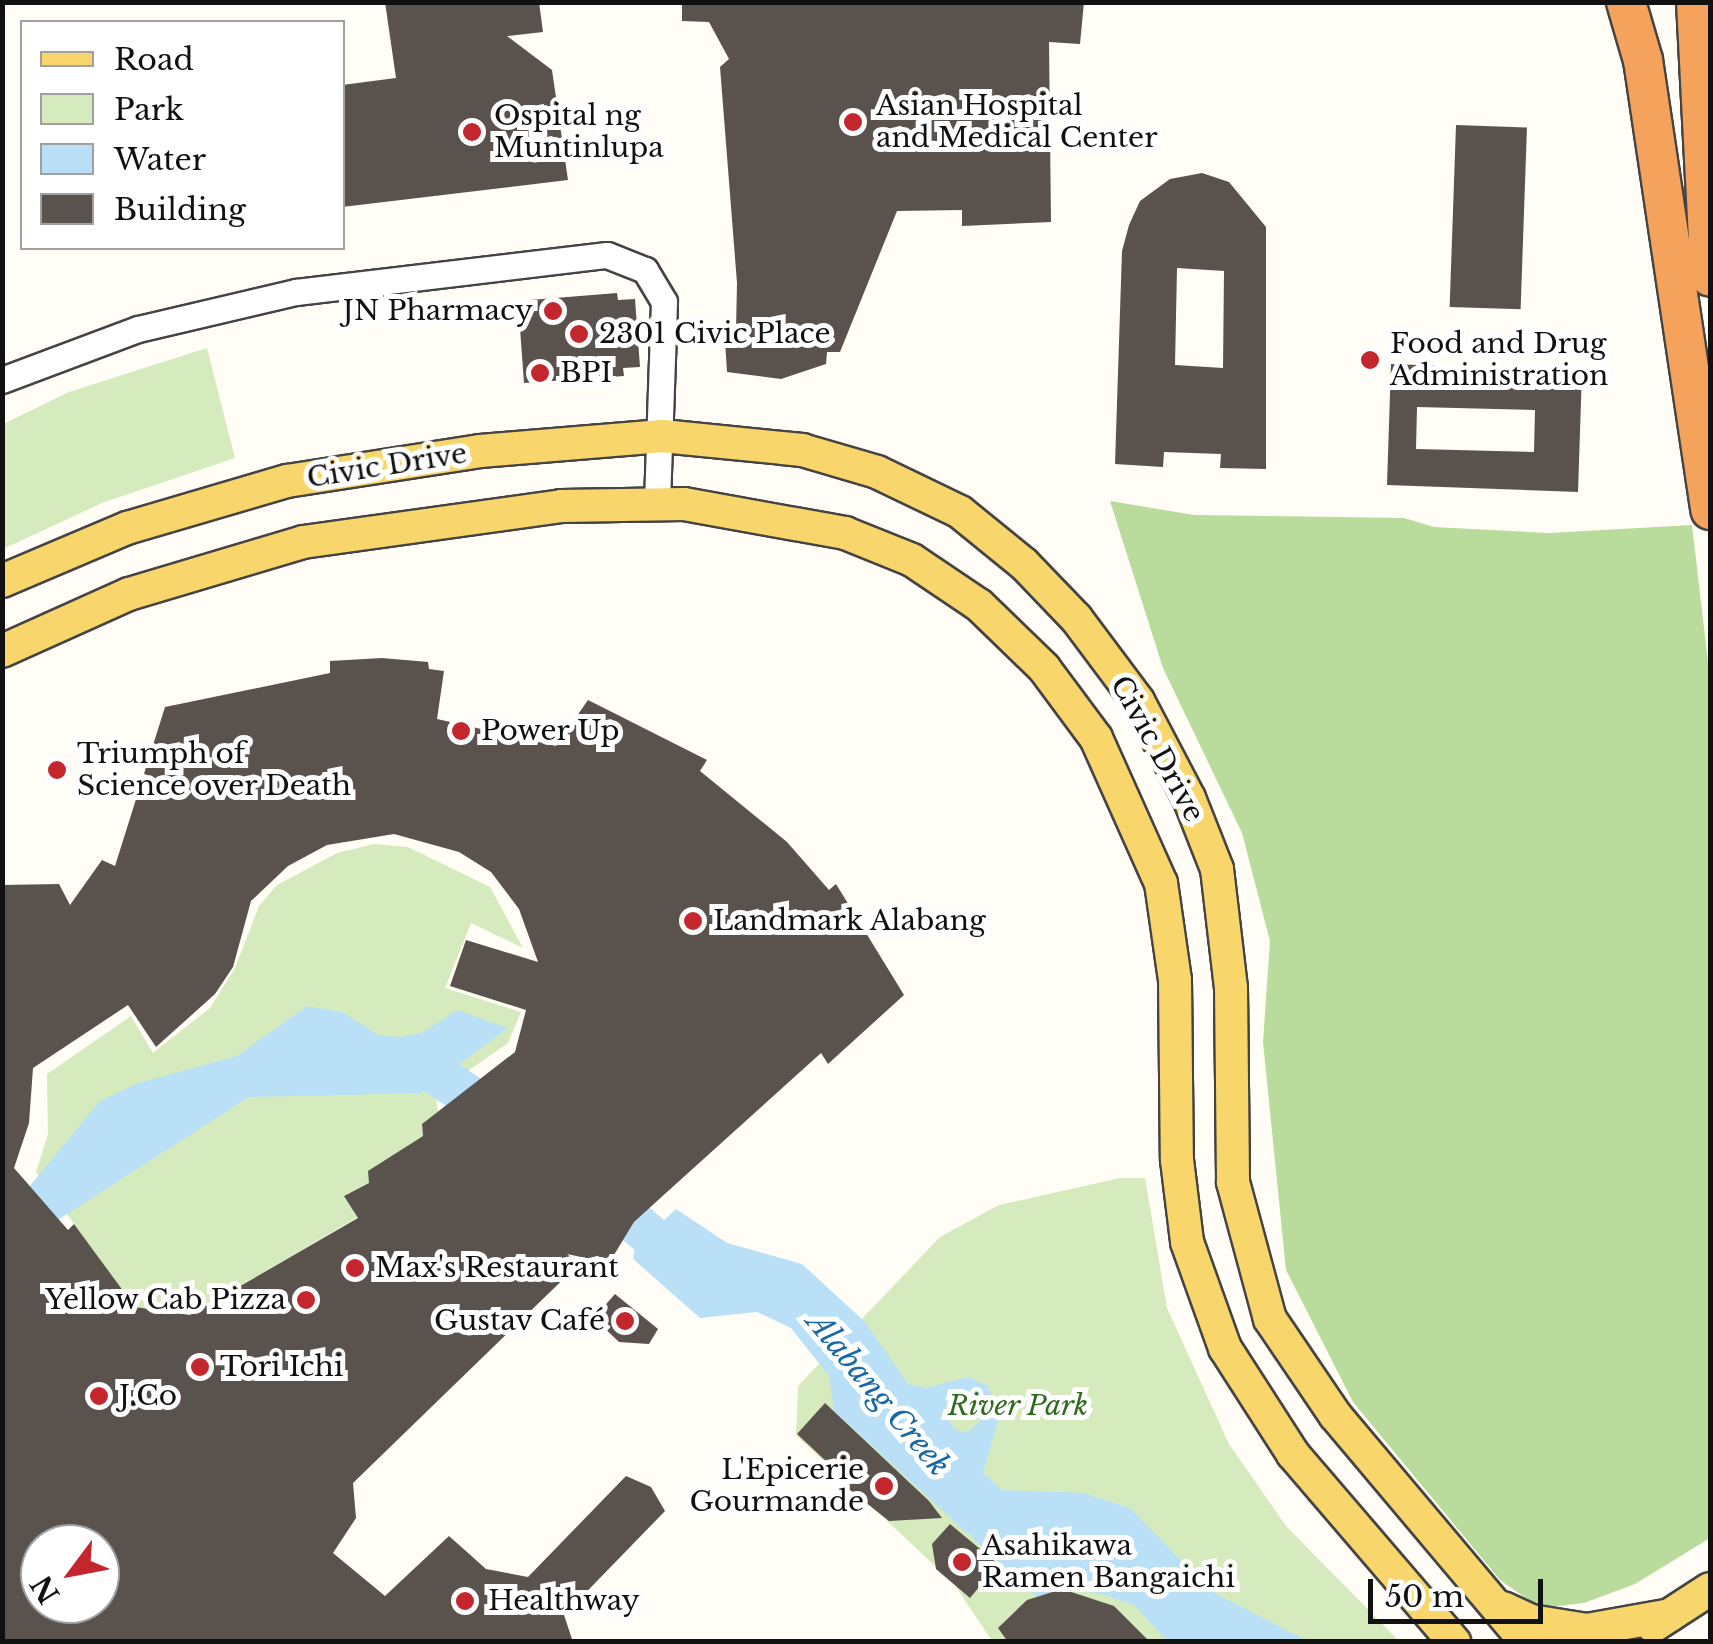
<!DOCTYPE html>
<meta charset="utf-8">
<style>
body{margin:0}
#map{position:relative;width:1713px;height:1644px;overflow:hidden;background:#fffdf5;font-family:"Libre Baskerville",serif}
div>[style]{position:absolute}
.green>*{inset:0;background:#d5ebbd}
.forest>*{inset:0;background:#b9dc9c}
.water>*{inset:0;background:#b9e0f7}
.river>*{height:42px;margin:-21px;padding:0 21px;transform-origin:21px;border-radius:21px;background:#b9e0f7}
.building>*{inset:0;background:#5a524d;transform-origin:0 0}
.roads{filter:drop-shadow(2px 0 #444) drop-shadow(-2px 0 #444) drop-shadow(0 2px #444) drop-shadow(0 -2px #444)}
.minor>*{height:25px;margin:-12.5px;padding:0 12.5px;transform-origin:12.5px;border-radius:12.5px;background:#fff}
.major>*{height:32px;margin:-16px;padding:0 16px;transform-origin:16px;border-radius:16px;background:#f9d66b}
.highway>*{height:38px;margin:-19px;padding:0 19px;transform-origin:19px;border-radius:19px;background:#f5a25d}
.dots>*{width:28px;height:28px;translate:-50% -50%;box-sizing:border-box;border:5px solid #fff;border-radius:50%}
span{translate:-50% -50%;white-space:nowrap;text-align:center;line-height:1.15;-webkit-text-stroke:10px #fff;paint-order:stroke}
.poi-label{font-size:28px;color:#111}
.left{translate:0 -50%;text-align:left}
.right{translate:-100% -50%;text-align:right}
.street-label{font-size:28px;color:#111}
.park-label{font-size:28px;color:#2f6b1f;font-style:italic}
.water-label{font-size:30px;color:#1768a6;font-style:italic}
.frame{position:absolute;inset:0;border:5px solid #111;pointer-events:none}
.legend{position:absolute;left:20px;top:20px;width:325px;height:230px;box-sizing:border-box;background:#fff;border:2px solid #a0a0a0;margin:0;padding:12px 18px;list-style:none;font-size:30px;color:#111}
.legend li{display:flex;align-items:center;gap:20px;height:50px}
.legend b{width:50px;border:2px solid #a0a0a0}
.north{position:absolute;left:20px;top:1524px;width:100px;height:100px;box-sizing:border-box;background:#fff;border:2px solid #a0a0a0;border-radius:50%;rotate:238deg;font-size:28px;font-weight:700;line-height:40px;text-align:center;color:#111}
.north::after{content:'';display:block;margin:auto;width:35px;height:45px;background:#c4262e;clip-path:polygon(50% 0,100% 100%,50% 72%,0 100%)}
.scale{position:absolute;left:1368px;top:1579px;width:175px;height:45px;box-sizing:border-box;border:5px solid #111;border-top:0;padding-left:12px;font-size:30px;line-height:35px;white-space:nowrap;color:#111;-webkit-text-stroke:8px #fff;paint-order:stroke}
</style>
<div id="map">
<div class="green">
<div style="clip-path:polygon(207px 348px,235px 458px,102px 503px,3px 549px,3px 424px,69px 392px)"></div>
<div style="clip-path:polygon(374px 844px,408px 847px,490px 887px,523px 948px,471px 923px,445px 988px,521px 1012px,508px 1043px,435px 1094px,439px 1115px,422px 1124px,423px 1136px,369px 1171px,369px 1183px,345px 1195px,358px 1217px,190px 1315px,135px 1307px,36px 1172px,48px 1134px,47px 1074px,131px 1016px,153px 1053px,210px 1008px,235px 968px,259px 906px,277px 885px,337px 853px)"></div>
<div style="clip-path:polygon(1120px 1178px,1145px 1178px,1167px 1308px,1229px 1444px,1286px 1526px,1399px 1641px,992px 1641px,954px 1584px,796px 1435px,798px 1386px,940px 1237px,999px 1205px)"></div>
</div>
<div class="forest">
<div style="clip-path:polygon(1110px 501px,1194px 515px,1404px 518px,1434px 527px,1549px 533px,1692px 525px,1710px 679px,1710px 1538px,1635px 1584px,1584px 1603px,1540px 1608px,1500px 1580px,1353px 1402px,1286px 1270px,1263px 1042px,1270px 941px,1242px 833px,1163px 668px)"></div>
</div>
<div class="water">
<div style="clip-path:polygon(307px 1006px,342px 1012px,379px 1035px,400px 1037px,422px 1033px,457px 1010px,508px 1028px,421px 1093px,249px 1097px,50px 1225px,24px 1193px,99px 1102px,138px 1083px,237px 1056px)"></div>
<div style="clip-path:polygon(evenodd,676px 1209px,727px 1243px,802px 1264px,865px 1322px,908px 1384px,926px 1388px,968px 1377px,988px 1386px,1000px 1414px,983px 1473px,1002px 1490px,1083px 1493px,1130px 1508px,1209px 1590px,1307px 1641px,1167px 1641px,1134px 1605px,1102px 1594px,1061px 1588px,1037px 1597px,834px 1411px,829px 1376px,791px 1328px,757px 1312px,700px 1318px,633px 1259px,635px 1247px,676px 1209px,958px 1391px,986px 1415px,969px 1432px,957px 1431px,944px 1415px,948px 1398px,958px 1391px)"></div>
</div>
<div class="river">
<div style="left:389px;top:1063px;width:30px"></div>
<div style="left:419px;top:1063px;width:55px;rotate:33.1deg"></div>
<div style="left:634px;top:1222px;width:77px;rotate:40.3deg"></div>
</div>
<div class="building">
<div style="clip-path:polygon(385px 2px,539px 2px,543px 32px,507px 36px,552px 70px,568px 180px,342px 207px,342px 85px,396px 78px)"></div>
<div style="clip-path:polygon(682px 2px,1084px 2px,1080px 44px,1049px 42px,1051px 222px,962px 226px,962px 210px,897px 211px,840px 352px,827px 352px,826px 364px,781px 379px,727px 372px,725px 341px,736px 330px,737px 283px,720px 67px,729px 59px,709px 22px,682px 21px)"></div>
<div style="left:1456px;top:125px;width:71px;height:182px;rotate:2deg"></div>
<div style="clip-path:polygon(evenodd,1202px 173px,1229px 182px,1266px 227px,1266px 469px,1220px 468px,1221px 454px,1164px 452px,1163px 467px,1115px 464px,1122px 251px,1129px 225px,1140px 201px,1170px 179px,1202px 173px,1177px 268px,1224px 271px,1223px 368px,1175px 365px,1177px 268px)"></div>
<div style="clip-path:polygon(617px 293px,618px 300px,635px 299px,640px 367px,623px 368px,624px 376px,524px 383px,518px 301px)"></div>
<div style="clip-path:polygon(evenodd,1391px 364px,1582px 371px,1578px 492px,1387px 485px,1391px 364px,1417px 407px,1535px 410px,1534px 452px,1416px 449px,1417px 407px)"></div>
<div style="clip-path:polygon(evenodd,382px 658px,428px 662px,429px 669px,444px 671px,437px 719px,556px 746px,588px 700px,707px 760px,700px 771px,787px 842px,829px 890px,836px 884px,904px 995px,828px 1064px,821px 1053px,667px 1192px,634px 1222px,609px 1263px,567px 1254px,579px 1264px,353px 1483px,356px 1518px,333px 1553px,385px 1596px,449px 1536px,486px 1569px,528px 1577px,626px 1476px,651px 1487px,665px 1511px,564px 1615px,573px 1642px,2px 1642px,2px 885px,59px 884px,70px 905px,102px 860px,115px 866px,165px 707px,330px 673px,330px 661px,382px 658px,394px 834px,459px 852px,491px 872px,519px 909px,538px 962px,466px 940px,450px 986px,526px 1010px,515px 1052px,422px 1124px,423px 1136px,368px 1171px,369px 1183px,344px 1196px,358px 1218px,190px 1315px,135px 1307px,74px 1224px,68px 1230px,14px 1168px,29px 1123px,33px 1068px,128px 1005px,156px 1047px,215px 994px,233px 967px,251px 901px,288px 866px,327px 845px,394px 834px,382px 658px,40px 1544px,100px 1544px,100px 1604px,40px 1604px,40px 1544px)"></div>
<div style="clip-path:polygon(615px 1294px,658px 1329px,649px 1344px,619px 1342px,594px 1318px)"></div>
<div style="clip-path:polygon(825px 1403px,929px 1501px,942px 1518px,889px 1521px,840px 1482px,843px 1477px,797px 1434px)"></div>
<div style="clip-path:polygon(950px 1524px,998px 1564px,970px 1598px,936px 1569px,932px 1544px)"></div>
<div style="clip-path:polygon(1062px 1589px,1114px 1606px,1150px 1642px,1008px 1642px,998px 1628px,1027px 1600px)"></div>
</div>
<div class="roads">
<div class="minor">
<div style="left:2px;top:380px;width:145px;rotate:-20.6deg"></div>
<div style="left:138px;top:329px;width:162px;rotate:-13.2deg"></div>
<div style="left:296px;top:292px;width:313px;rotate:-6.8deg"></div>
<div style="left:607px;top:255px;width:41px;rotate:21.5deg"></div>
<div style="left:645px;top:270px;width:37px;rotate:59deg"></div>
<div style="left:664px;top:302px;width:199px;rotate:92deg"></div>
</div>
<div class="major">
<div style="left:2px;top:581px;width:136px;rotate:-23deg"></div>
<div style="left:127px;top:528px;width:167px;rotate:-16.4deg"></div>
<div style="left:287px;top:481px;width:195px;rotate:-8.8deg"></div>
<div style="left:480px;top:451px;width:183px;rotate:-4.7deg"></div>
<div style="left:662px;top:436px;width:141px;rotate:5.7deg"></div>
<div style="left:802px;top:450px;width:78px;rotate:16.3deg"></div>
<div style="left:877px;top:472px;width:92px;rotate:25.7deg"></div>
<div style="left:960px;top:512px;width:82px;rotate:39.1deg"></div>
<div style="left:1024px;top:564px;width:75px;rotate:46.1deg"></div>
<div style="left:1076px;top:618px;width:104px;rotate:53.2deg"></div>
<div style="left:1138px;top:701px;width:110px;rotate:62.3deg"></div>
<div style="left:1189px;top:798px;width:76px;rotate:68.5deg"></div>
<div style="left:1217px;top:869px;width:120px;rotate:83.3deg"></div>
<div style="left:1231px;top:988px;width:194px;rotate:89.4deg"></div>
<div style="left:1233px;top:1182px;width:142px;rotate:74.9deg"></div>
<div style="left:1270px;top:1319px;width:116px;rotate:55.9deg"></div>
<div style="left:1335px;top:1415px;width:297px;rotate:49.9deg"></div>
<div style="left:2px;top:651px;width:139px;rotate:-24.2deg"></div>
<div style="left:129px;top:594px;width:182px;rotate:-16.6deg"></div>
<div style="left:303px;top:542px;width:260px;rotate:-7.9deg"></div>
<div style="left:561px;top:506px;width:123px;rotate:-0.9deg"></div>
<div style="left:684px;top:504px;width:164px;rotate:10.2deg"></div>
<div style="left:845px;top:533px;width:72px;rotate:21.9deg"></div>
<div style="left:912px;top:560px;width:81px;rotate:33.9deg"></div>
<div style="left:979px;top:605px;width:91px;rotate:44.1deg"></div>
<div style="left:1044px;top:668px;width:87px;rotate:53.4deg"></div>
<div style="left:1096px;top:738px;width:159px;rotate:65.9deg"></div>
<div style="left:1161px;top:883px;width:98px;rotate:81.8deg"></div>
<div style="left:1175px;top:980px;width:180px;rotate:89.4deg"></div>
<div style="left:1177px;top:1160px;width:83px;rotate:83deg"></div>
<div style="left:1187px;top:1242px;width:113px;rotate:70.3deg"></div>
<div style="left:1225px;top:1348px;width:126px;rotate:57.3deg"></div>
<div style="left:1293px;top:1454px;width:248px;rotate:49.4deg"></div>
<div style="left:1503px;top:1608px;width:31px;rotate:25deg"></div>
<div style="left:1531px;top:1621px;width:57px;rotate:9.1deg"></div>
<div style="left:1587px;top:1630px;width:84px;rotate:-10.2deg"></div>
<div style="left:1653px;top:1626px;width:68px;rotate:-33deg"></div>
</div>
<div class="highway">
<div style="left:1626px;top:2px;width:60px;rotate:73.7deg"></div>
<div style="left:1643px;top:60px;width:455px;rotate:81.5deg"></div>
<div style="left:1696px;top:2px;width:275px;rotate:87.1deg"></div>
</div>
</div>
<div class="dots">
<div style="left:853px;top:122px;background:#c4262e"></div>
<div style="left:472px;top:132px;background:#c4262e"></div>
<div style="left:553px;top:311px;background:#c4262e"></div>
<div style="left:579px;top:334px;background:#c4262e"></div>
<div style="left:1370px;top:360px;background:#c4262e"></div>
<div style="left:540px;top:373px;background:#c4262e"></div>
<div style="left:461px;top:731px;background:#c4262e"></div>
<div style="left:57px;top:770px;background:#c4262e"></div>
<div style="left:693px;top:921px;background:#c4262e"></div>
<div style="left:355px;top:1268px;background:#c4262e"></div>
<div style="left:306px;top:1300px;background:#c4262e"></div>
<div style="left:625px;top:1321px;background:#c4262e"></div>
<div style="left:200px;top:1367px;background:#c4262e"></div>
<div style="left:99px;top:1396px;background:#c4262e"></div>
<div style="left:884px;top:1486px;background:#c4262e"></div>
<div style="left:962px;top:1562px;background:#c4262e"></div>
<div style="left:465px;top:1601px;background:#c4262e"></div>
</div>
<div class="poi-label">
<span class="left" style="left:876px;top:122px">Asian Hospital<br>and Medical Center</span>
<span class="left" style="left:494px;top:132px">Ospital ng<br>Muntinlupa</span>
<span class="right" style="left:533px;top:311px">JN Pharmacy</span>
<span class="left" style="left:599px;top:334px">2301 Civic Place</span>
<span class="left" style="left:1390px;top:360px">Food and Drug<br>Administration</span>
<span class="left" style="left:560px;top:373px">BPI</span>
<span class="left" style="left:481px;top:731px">Power Up</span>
<span class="left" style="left:77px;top:770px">Triumph of<br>Science over Death</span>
<span class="left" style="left:713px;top:921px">Landmark Alabang</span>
<span class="left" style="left:375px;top:1268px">Max's Restaurant</span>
<span class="right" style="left:286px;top:1300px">Yellow Cab Pizza</span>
<span class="right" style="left:605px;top:1321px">Gustav Café</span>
<span class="left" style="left:220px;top:1367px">Tori Ichi</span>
<span class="left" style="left:119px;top:1396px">J.Co</span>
<span class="right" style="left:864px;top:1486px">L'Epicerie<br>Gourmande</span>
<span class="left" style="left:982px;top:1562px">Asahikawa<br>Ramen Bangaichi</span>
<span class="left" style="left:488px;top:1601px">Healthway</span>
</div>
<div class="street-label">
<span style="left:387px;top:466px;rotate:-9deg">Civic Drive</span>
<span style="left:1157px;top:749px;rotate:61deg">Civic Drive</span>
</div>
<div class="park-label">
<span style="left:1018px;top:1406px">River Park</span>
</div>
<div class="water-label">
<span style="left:878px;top:1394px;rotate:50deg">Alabang Creek</span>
</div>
<div class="frame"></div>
<ul class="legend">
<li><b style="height:12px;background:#f9d66b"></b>Road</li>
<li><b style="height:28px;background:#d5ebbd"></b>Park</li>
<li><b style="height:28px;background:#b9e0f7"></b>Water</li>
<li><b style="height:28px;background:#5a524d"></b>Building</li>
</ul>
<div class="north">N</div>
<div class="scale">50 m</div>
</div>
